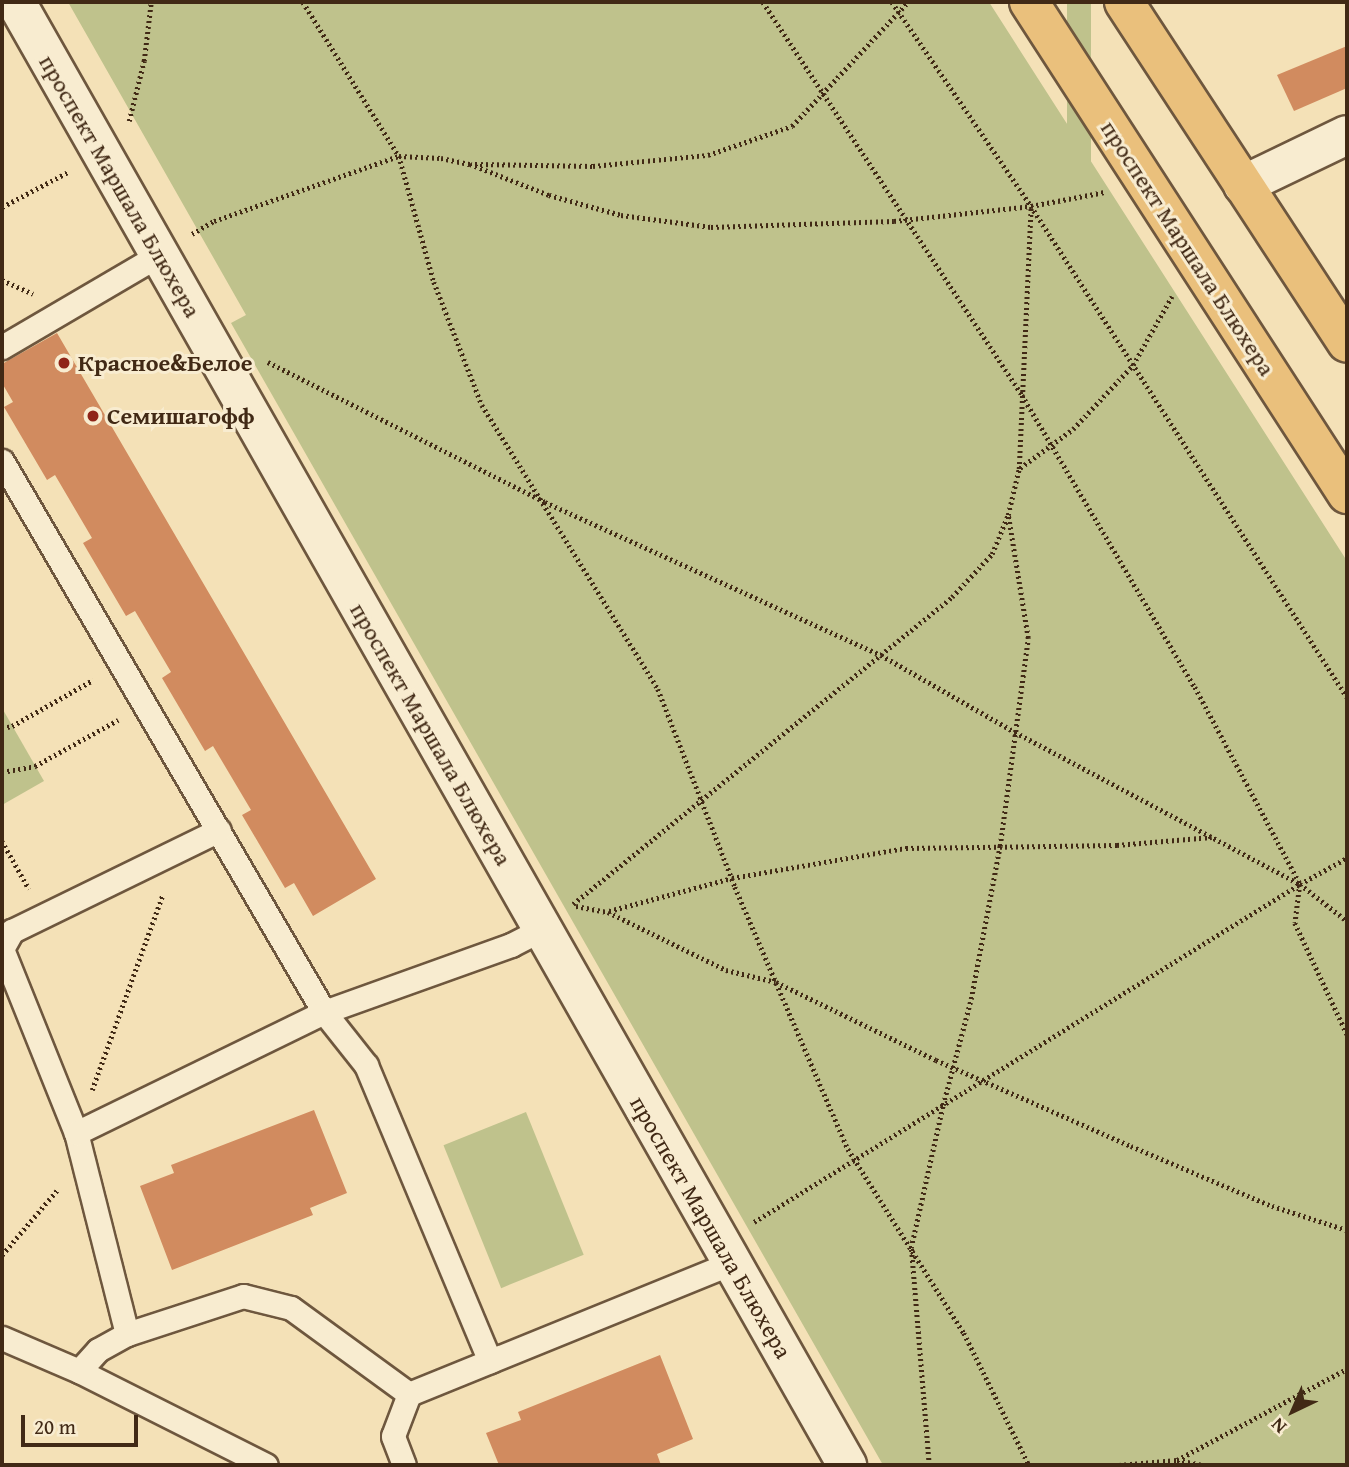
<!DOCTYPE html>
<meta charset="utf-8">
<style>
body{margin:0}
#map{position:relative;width:1349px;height:1467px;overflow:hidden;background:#f4e1b7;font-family:"Gentium Book Plus",serif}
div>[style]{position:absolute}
.green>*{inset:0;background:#bfc28c;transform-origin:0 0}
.building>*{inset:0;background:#d18b5f}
.path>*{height:4.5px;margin-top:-2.25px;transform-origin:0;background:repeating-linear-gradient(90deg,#412915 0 2px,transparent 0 5.5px)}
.roads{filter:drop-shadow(2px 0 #6e573e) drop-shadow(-2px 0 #6e573e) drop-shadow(0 2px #6e573e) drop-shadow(0 -2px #6e573e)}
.lane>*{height:23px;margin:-11.5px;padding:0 11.5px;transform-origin:11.5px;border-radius:11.5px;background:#f8ecd0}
.street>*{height:38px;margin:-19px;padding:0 19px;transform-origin:19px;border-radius:19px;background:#f8ecd0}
.primary>*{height:38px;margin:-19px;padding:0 19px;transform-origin:19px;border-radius:19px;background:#eac07c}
.dots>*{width:19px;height:19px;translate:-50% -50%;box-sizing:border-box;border:4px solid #f8ecd0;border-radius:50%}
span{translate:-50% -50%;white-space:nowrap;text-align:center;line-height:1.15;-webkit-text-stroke:6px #f8ecd0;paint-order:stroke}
.street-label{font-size:24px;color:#412915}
.poi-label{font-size:24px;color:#412915;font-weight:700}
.left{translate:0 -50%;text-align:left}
.frame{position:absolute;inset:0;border:4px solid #412915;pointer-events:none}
.north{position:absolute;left:1258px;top:1376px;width:70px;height:70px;-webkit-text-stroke:5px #f8ecd0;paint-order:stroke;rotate:224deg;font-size:19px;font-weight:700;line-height:28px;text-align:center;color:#412915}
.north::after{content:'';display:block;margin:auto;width:24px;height:32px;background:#412915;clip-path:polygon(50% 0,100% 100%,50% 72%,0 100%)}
.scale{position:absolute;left:21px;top:1415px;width:117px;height:32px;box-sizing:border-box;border:4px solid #412915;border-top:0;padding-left:9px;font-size:21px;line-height:24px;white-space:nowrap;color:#412915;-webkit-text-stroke:5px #f8ecd0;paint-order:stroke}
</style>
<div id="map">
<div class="green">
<div style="clip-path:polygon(68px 2px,989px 2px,1347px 561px,1347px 1465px,883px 1465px,231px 323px,246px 315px)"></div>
<div style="left:1067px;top:2px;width:24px;height:516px"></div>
<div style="clip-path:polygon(2px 708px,44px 781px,2px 805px)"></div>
<div style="left:526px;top:1112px;width:154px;height:89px;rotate:68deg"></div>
</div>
<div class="building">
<div style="clip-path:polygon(1347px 46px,1347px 88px,1294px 111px,1277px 75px)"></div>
<div style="clip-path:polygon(57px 333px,376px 879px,313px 916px,294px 883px,285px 888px,242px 815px,251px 810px,213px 746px,205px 751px,162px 678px,171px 672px,135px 611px,126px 616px,83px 543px,92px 538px,55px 475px,47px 480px,4px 407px,13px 402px,2px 383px,2px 364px)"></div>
<div style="clip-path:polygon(314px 1110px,347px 1193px,310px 1208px,313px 1215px,172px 1270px,140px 1186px,174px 1173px,171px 1165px)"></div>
<div style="clip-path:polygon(660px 1355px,693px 1439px,657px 1454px,661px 1465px,499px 1465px,486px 1433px,521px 1420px,518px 1412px)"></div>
</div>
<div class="path">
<div style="left:303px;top:2px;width:181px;rotate:58.1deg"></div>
<div style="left:399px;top:156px;width:131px;rotate:74.5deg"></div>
<div style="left:434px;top:282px;width:132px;rotate:68.7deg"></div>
<div style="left:482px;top:405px;width:334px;rotate:58.2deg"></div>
<div style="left:658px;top:689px;width:212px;rotate:68.7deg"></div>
<div style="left:735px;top:887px;width:285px;rotate:66.7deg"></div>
<div style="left:848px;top:1149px;width:218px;rotate:57.8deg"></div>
<div style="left:964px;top:1333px;width:147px;rotate:63.8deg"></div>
<div style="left:763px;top:2px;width:471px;rotate:56.6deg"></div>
<div style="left:1022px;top:395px;width:339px;rotate:59.4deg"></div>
<div style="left:1195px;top:687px;width:223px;rotate:61.9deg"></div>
<div style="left:1300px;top:884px;width:39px;rotate:97deg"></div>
<div style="left:1295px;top:923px;width:123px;rotate:64.9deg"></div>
<div style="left:892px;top:2px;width:247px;rotate:55.7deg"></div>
<div style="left:1031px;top:206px;width:584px;rotate:57.24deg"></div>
<div style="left:129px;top:121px;width:62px;rotate:-76deg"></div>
<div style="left:144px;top:61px;width:59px;rotate:-83.2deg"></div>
<div style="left:475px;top:164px;width:118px;rotate:1deg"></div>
<div style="left:593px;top:166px;width:116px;rotate:-5.5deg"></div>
<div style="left:708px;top:155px;width:89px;rotate:-19deg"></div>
<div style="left:792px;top:126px;width:170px;rotate:-46.9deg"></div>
<div style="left:2px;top:207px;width:75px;rotate:-27.9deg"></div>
<div style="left:192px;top:234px;width:26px;rotate:-31deg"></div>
<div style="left:214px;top:221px;width:196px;rotate:-19.4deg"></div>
<div style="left:399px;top:156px;width:42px;rotate:2.7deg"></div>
<div style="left:441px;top:158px;width:30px;rotate:12deg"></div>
<div style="left:470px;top:164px;width:85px;rotate:21.4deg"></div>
<div style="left:549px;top:195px;width:75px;rotate:15.5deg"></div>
<div style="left:621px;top:215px;width:91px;rotate:7.6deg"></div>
<div style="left:711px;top:227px;width:183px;rotate:-1.9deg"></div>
<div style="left:894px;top:221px;width:138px;rotate:-6.2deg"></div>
<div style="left:1031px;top:206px;width:75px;rotate:-10.7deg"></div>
<div style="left:2px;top:280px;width:34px;rotate:24deg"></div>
<div style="left:268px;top:362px;width:310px;rotate:26.8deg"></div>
<div style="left:545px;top:502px;width:369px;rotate:24.5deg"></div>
<div style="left:881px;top:655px;width:155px;rotate:29.9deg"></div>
<div style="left:1015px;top:732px;width:323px;rotate:28.1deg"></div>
<div style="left:1300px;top:884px;width:60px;rotate:38.2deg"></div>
<div style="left:1020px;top:468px;width:66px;rotate:-36.3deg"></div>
<div style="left:1073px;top:429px;width:88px;rotate:-46.8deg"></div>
<div style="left:1133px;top:365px;width:79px;rotate:-60.5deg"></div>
<div style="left:2px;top:728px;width:10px;rotate:-11deg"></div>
<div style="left:12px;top:726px;width:93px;rotate:-29.6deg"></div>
<div style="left:2px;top:772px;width:34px;rotate:-10deg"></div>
<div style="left:35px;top:766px;width:95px;rotate:-29deg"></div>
<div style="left:2px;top:841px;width:55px;rotate:60.6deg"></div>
<div style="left:573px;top:904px;width:488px;rotate:-39deg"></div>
<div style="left:952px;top:597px;width:59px;rotate:-47.1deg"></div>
<div style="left:992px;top:554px;width:42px;rotate:-67.7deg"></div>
<div style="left:1008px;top:515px;width:47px;rotate:-76.6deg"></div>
<div style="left:1019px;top:469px;width:263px;rotate:-87.4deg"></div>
<div style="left:576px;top:906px;width:33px;rotate:11deg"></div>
<div style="left:608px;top:912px;width:131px;rotate:26.2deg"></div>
<div style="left:726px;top:970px;width:51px;rotate:13.5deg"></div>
<div style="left:776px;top:982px;width:178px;rotate:26deg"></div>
<div style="left:936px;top:1060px;width:213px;rotate:23.8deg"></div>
<div style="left:1131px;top:1146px;width:153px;rotate:23.1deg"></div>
<div style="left:1272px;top:1206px;width:79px;rotate:17.7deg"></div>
<div style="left:609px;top:911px;width:127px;rotate:-15deg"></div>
<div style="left:732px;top:878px;width:177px;rotate:-9.8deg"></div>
<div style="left:906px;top:848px;width:211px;rotate:-0.8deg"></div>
<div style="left:1117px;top:845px;width:95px;rotate:-4.8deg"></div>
<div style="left:92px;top:1090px;width:208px;rotate:-70.1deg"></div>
<div style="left:754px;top:1222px;width:642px;rotate:-31.76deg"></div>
<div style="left:1300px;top:884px;width:54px;rotate:-29deg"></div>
<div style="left:2px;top:1255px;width:87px;rotate:-49.7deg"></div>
<div style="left:1177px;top:1460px;width:193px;rotate:-28.2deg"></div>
<div style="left:929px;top:1465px;width:218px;rotate:-94.7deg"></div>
<div style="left:911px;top:1248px;width:147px;rotate:-77.4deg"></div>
<div style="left:943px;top:1105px;width:110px;rotate:-75.2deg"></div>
<div style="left:971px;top:999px;width:156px;rotate:-79.3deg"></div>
<div style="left:1000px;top:846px;width:210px;rotate:-82.3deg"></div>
<div style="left:1028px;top:638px;width:125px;rotate:-99.2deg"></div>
<div style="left:1119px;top:1465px;width:58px;rotate:-4.9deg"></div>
<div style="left:1177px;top:1460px;width:26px;rotate:11deg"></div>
</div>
<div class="roads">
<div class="lane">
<div style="left:2px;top:347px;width:182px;rotate:-30.4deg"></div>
<div style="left:2px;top:461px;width:638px;rotate:59.7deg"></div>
<div style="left:324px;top:1012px;width:68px;rotate:51.6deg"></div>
<div style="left:366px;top:1065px;width:321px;rotate:67.3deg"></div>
<div style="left:76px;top:1133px;width:198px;rotate:-111.9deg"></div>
<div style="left:2px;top:949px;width:21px;rotate:-61deg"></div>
<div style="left:12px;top:931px;width:230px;rotate:-26deg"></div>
<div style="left:127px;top:1334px;width:207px;rotate:-104.2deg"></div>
<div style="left:76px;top:1133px;width:276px;rotate:-26deg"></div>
<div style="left:324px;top:1012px;width:199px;rotate:-19.7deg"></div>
<div style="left:511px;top:945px;width:35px;rotate:-27deg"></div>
<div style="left:2px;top:1338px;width:84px;rotate:23.2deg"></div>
<div style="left:79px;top:1371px;width:209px;rotate:26.7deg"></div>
<div style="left:79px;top:1371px;width:28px;rotate:-48deg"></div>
<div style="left:98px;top:1350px;width:33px;rotate:-29deg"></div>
<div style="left:127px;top:1334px;width:122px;rotate:-18.1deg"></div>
<div style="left:243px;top:1296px;width:49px;rotate:14deg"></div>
<div style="left:291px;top:1308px;width:146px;rotate:36.1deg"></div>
<div style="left:404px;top:1465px;width:31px;rotate:-111deg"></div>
<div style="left:393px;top:1436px;width:45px;rotate:-69.1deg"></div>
<div style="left:409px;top:1394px;width:349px;rotate:-22.1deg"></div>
</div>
<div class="street">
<div style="left:16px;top:2px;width:1683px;rotate:60.4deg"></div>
<div style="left:1243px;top:185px;width:115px;rotate:-25.7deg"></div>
</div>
<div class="primary">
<div style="left:1029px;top:2px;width:586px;rotate:57.12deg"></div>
<div style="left:1124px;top:2px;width:407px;rotate:56.8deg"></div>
</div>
</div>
<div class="dots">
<div style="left:64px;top:363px;background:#8f2418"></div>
<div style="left:93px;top:416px;background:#8f2418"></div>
</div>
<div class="street-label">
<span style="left:120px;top:186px;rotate:60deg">проспект Маршала Блюхера</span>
<span style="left:1188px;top:248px;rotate:57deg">проспект Маршала Блюхера</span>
<span style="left:431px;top:734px;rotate:60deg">проспект Маршала Блюхера</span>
<span style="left:711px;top:1227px;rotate:60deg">проспект Маршала Блюхера</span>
</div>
<div class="poi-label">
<span class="left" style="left:78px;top:363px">Красное&amp;Белое</span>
<span class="left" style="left:107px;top:416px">Семишагофф</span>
</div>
<div class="frame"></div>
<div class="north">N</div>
<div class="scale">20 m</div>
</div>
